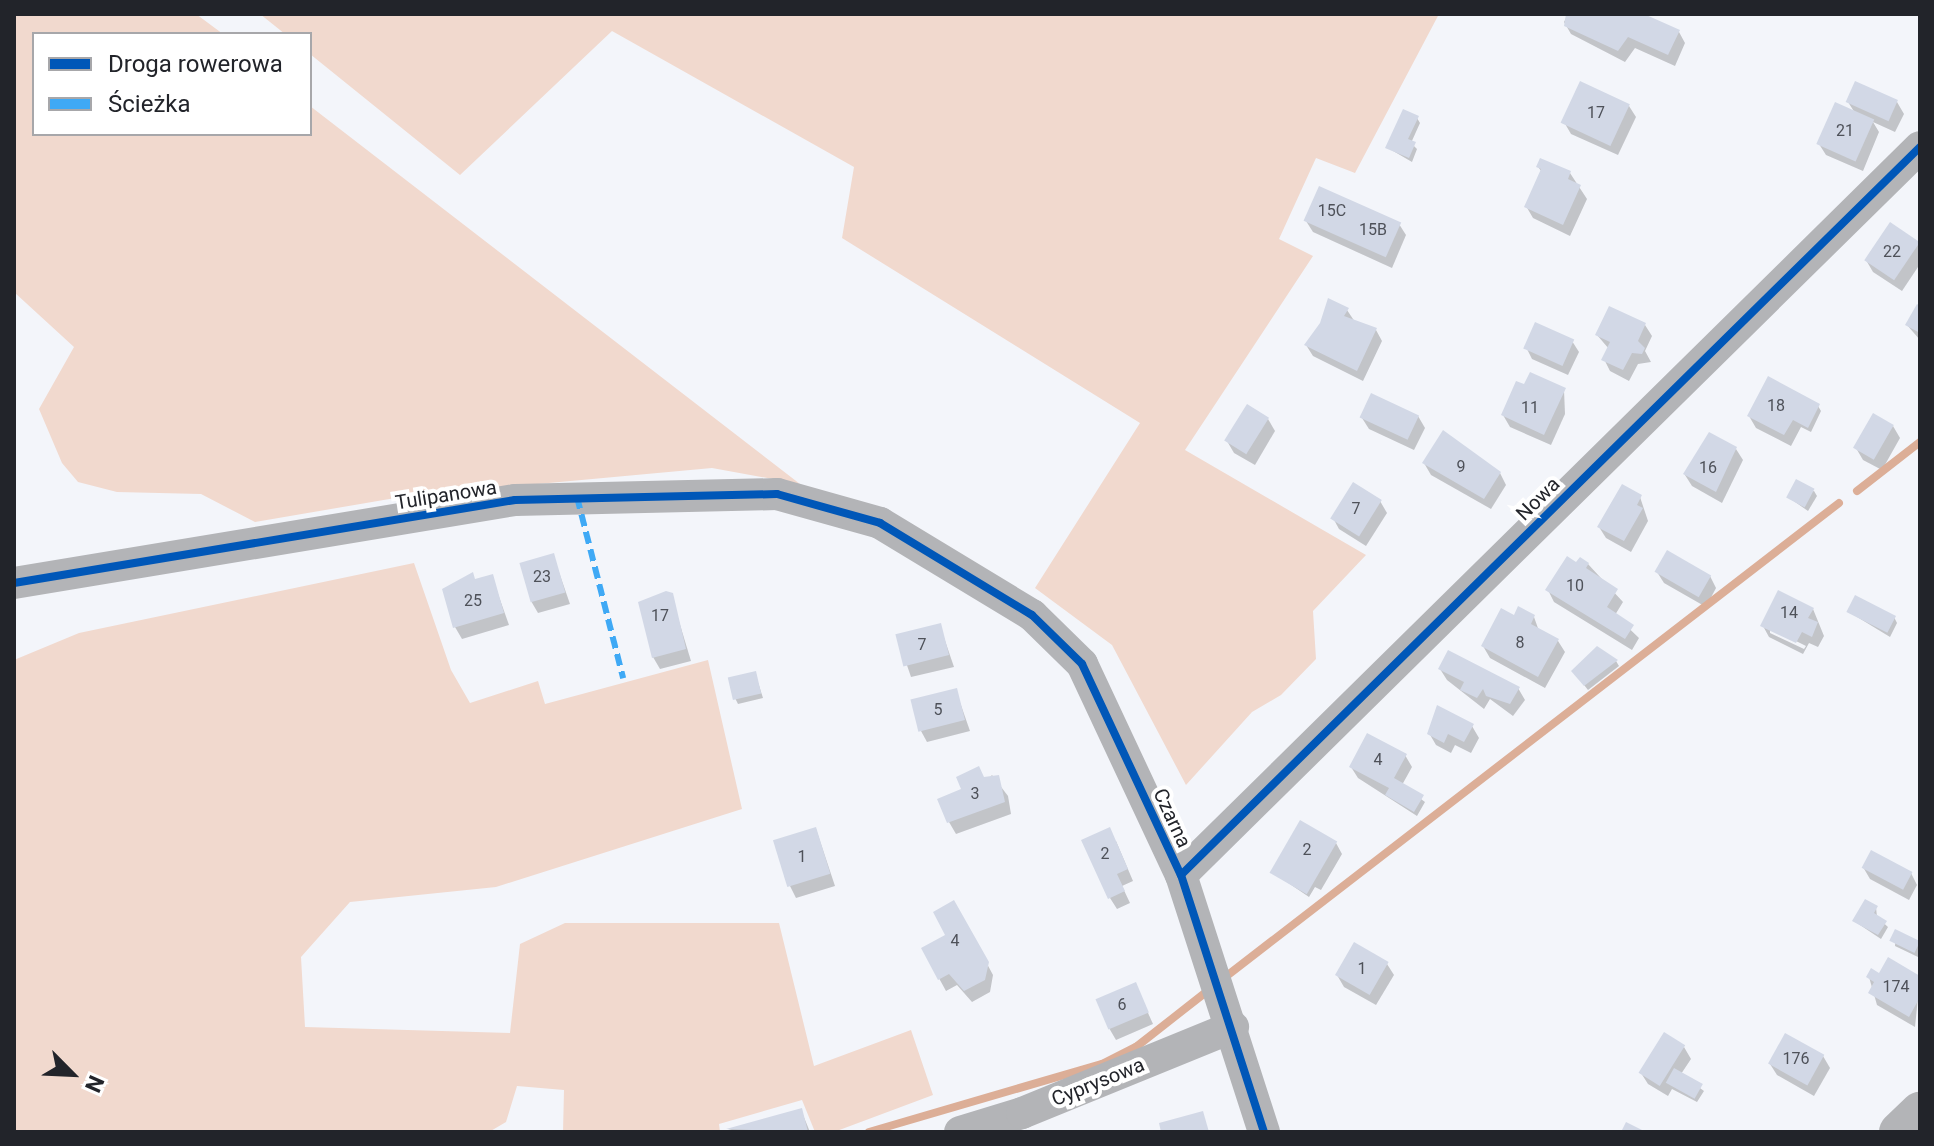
<!DOCTYPE html>
<meta charset="utf-8">
<style>
body{margin:0}
#map{position:relative;width:1934px;height:1146px;overflow:hidden;background:#f3f5fa;font-family:Roboto,sans-serif}
div>[style]{position:absolute}
.green>*{inset:0;background:#f1d9ce}
.shadow>*{inset:0;background:#0003}
.stream>*{height:8px;margin:-4px;padding:0 4px;transform-origin:4px;border-radius:4px;background:#dcae97}
.building>*{inset:0;background:#d2d8e6;transform-origin:0 0}
.minor>*{height:32px;margin:-16px;padding:0 16px;transform-origin:16px;border-radius:16px;background:#b3b4b7}
.tertiary>*{height:40px;margin:-20px;padding:0 20px;transform-origin:20px;border-radius:20px;background:#b3b4b7}
.quiet>*{height:6px;margin-top:-3px;transform-origin:0;background:repeating-linear-gradient(90deg,#3fa9f5 0 12px,transparent 0 18px)}
.cycleway>*{height:8px;margin:-4px;padding:0 4px;transform-origin:4px;border-radius:4px;background:#0057b8}
span{translate:-50% -50%;white-space:nowrap;text-align:center;line-height:1.15;-webkit-text-stroke:8px #fff;paint-order:stroke}
.number-label{font-size:16px;color:#4e5159}
.number-label span{-webkit-text-stroke-width:0}
.street-label{font-size:20px;color:#22242a}
.frame{position:absolute;inset:0;border:16px solid #22242a;pointer-events:none}
.legend{position:absolute;left:32px;top:32px;width:280px;height:104px;box-sizing:border-box;background:#fff;border:2px solid #a7a7aa;margin:0;padding:10px 14px;list-style:none;font-size:24px;color:#22242a}
.legend li{display:flex;align-items:center;gap:16px;height:40px}
.legend b{width:40px;border:2px solid #a7a7aa}
.north{position:absolute;left:32px;top:1034px;width:80px;height:80px;-webkit-text-stroke:6px #fff;paint-order:stroke;rotate:114deg;font-size:22px;font-weight:700;line-height:32px;text-align:center;color:#22242a}
.north::after{content:'';display:block;margin:auto;width:28px;height:36px;background:#22242a;clip-path:polygon(50% 0,100% 100%,50% 72%,0 100%)}
</style>
<div id="map">
<div class="green">
<div style="clip-path:polygon(14px 14px,196px 14px,223px 34px,34px 34px,34px 134px,310px 134px,310px 106px,800px 484px,712px 468px,407px 496px,255px 522px,201px 494px,117px 492px,78px 482px,62px 463px,39px 409px,74px 347px,14px 292px)"></div>
<div style="clip-path:polygon(260px 14px,1439px 14px,1355px 173px,1316px 158px,1279px 239px,1313px 256px,1185px 450px,1366px 555px,1313px 611px,1316px 659px,1281px 695px,1252px 712px,1186px 785px,1112px 645px,1035px 588px,1140px 423px,842px 238px,854px 167px,612px 31px,460px 175px,310px 54px,310px 34px,285px 34px)"></div>
<div style="clip-path:polygon(414px 563px,451px 670px,470px 703px,538px 681px,545px 704px,708px 660px,742px 809px,496px 887px,350px 902px,301px 957px,305px 1027px,510px 1033px,520px 944px,565px 923px,779px 923px,814px 1066px,911px 1030px,933px 1095px,834px 1132px,815px 1132px,802px 1100px,719px 1124px,720px 1132px,563px 1132px,564px 1090px,517px 1086px,506px 1122px,489px 1132px,14px 1132px,14px 660px,79px 633px)"></div>
</div>
<div class="shadow">
<div style="clip-path:polygon(1568px 14px,1639px 14px,1679px 32px,1685px 43px,1675px 66px,1635px 48px,1625px 62px,1571px 34px,1564px 22px)"></div>
<div style="clip-path:polygon(1848px 102px,1897px 102px,1904px 114px,1895px 132px,1873px 122px,1879px 132px,1863px 171px,1826px 155px,1819px 144px,1855px 113px)"></div>
<div style="clip-path:polygon(1629px 106px,1636px 117px,1618px 155px,1571px 134px,1564px 122px)"></div>
<div style="clip-path:polygon(1417px 118px,1420px 123px,1411px 143px,1417px 149px,1412px 162px,1388px 148px)"></div>
<div style="clip-path:polygon(1538px 167px,1570px 173px,1587px 199px,1570px 236px,1533px 218px,1526px 206px,1542px 172px)"></div>
<div style="clip-path:polygon(1306px 221px,1399px 224px,1406px 235px,1392px 268px,1313px 232px)"></div>
<div style="clip-path:polygon(1891px 225px,1920px 246px,1920px 264px,1902px 291px,1873px 272px,1866px 260px)"></div>
<div style="clip-path:polygon(1920px 308px,1920px 340px,1907px 325px)"></div>
<div style="clip-path:polygon(1347px 310px,1355px 322px,1376px 330px,1382px 341px,1363px 381px,1313px 356px,1306px 345px)"></div>
<div style="clip-path:polygon(1645px 325px,1652px 336px,1645px 351px,1651px 362px,1638px 364px,1629px 381px,1610px 371px,1604px 359px,1609px 349px,1597px 335px)"></div>
<div style="clip-path:polygon(1572px 341px,1579px 352px,1568px 375px,1532px 359px,1526px 347px)"></div>
<div style="clip-path:polygon(1564px 390px,1565px 414px,1551px 445px,1510px 427px,1503px 415px)"></div>
<div style="clip-path:polygon(1818px 406px,1821px 411px,1811px 432px,1801px 427px,1791px 446px,1756px 428px,1749px 416px)"></div>
<div style="clip-path:polygon(1418px 416px,1425px 428px,1414px 450px,1369px 429px,1362px 418px)"></div>
<div style="clip-path:polygon(1268px 419px,1275px 431px,1255px 465px,1234px 453px,1227px 441px)"></div>
<div style="clip-path:polygon(1893px 426px,1900px 438px,1882px 470px,1863px 460px,1856px 448px)"></div>
<div style="clip-path:polygon(1443px 433px,1500px 473px,1506px 485px,1491px 509px,1431px 475px,1424px 463px)"></div>
<div style="clip-path:polygon(1736px 449px,1743px 460px,1722px 503px,1692px 486px,1685px 475px)"></div>
<div style="clip-path:polygon(1814px 491px,1817px 496px,1808px 511px,1788px 497px)"></div>
<div style="clip-path:polygon(1640px 497px,1648px 521px,1631px 552px,1606px 538px,1599px 527px)"></div>
<div style="clip-path:polygon(1380px 501px,1387px 513px,1366px 546px,1339px 529px,1333px 518px)"></div>
<div style="clip-path:polygon(553px 555px,570px 604px,538px 613px,531px 601px)"></div>
<div style="clip-path:polygon(1588px 564px,1623px 602px,1615px 615px,1639px 638px,1632px 650px,1554px 602px,1548px 590px)"></div>
<div style="clip-path:polygon(1657px 572px,1710px 576px,1716px 588px,1706px 607px,1664px 583px)"></div>
<div style="clip-path:polygon(492px 577px,509px 625px,462px 639px,455px 627px)"></div>
<div style="clip-path:polygon(671px 595px,691px 661px,660px 669px,653px 657px)"></div>
<div style="clip-path:polygon(evenodd,1813px 609px,1824px 636px,1818px 647px,1809px 643px,1803px 654px,1769px 637px,1763px 626px,1813px 609px,1770px 628px,1806px 646px,1804px 649px,1770px 633px,1770px 628px)"></div>
<div style="clip-path:polygon(1849px 612px,1894px 617px,1897px 623px,1890px 637px)"></div>
<div style="clip-path:polygon(1534px 617px,1539px 631px,1558px 641px,1565px 652px,1545px 688px,1490px 658px,1483px 646px,1515px 618px)"></div>
<div style="clip-path:polygon(940px 626px,954px 667px,911px 677px,897px 636px)"></div>
<div style="clip-path:polygon(1616px 661px,1619px 666px,1588px 690px,1577px 676px)"></div>
<div style="clip-path:polygon(1440px 669px,1518px 688px,1525px 700px,1513px 716px,1490px 699px,1484px 709px,1447px 680px)"></div>
<div style="clip-path:polygon(755px 673px,763px 698px,738px 704px,735px 698px)"></div>
<div style="clip-path:polygon(956px 691px,970px 731px,927px 742px,921px 731px)"></div>
<div style="clip-path:polygon(1472px 726px,1479px 738px,1471px 753px,1455px 745px,1451px 753px,1436px 745px,1429px 733px)"></div>
<div style="clip-path:polygon(1405px 755px,1412px 767px,1402px 785px,1425px 802px,1417px 816px,1358px 778px,1351px 767px)"></div>
<div style="clip-path:polygon(992px 775px,1008px 796px,1011px 814px,956px 834px,949px 822px)"></div>
<div style="clip-path:polygon(816px 829px,835px 886px,796px 898px,790px 886px)"></div>
<div style="clip-path:polygon(1116px 841px,1133px 881px,1122px 886px,1130px 903px,1117px 909px,1110px 898px)"></div>
<div style="clip-path:polygon(1336px 843px,1342px 854px,1321px 890px,1315px 887px,1309px 897px,1272px 872px)"></div>
<div style="clip-path:polygon(1863px 867px,1911px 873px,1917px 885px,1909px 900px,1870px 879px)"></div>
<div style="clip-path:polygon(954px 902px,993px 975px,990px 992px,972px 1002px,957px 985px,946px 991px,923px 949px,948px 936px)"></div>
<div style="clip-path:polygon(1876px 907px,1877px 917px,1888px 927px,1881px 939px,1854px 921px)"></div>
<div style="clip-path:polygon(1896px 932px,1919px 943px,1918px 957px,1895px 946px)"></div>
<div style="clip-path:polygon(1387px 964px,1394px 975px,1376px 1005px,1344px 987px,1337px 975px)"></div>
<div style="clip-path:polygon(1880px 975px,1920px 978px,1915px 1027px,1877px 1005px,1869px 977px)"></div>
<div style="clip-path:polygon(1135px 984px,1153px 1024px,1116px 1040px,1109px 1028px)"></div>
<div style="clip-path:polygon(1684px 1047px,1691px 1059px,1681px 1074px,1704px 1091px,1697px 1102px,1672px 1089px,1668px 1096px,1648px 1084px,1641px 1073px)"></div>
<div style="clip-path:polygon(1823px 1056px,1830px 1068px,1814px 1096px,1777px 1075px,1770px 1064px)"></div>
<div style="clip-path:polygon(801px 1110px,810px 1132px,728px 1130px)"></div>
</div>
<div class="stream">
<div style="left:1857px;top:491px;width:80px;rotate:-37.9deg"></div>
<div style="left:1224px;top:978px;width:777px;rotate:-37.68deg"></div>
<div style="left:869px;top:1132px;width:243px;rotate:-16.3deg"></div>
<div style="left:1102px;top:1064px;width:38px;rotate:-27deg"></div>
<div style="left:1136px;top:1047px;width:94px;rotate:-38.1deg"></div>
</div>
<div class="building">
<div style="clip-path:polygon(1566px 14px,1644px 14px,1680px 30px,1668px 55px,1628px 37px,1618px 51px,1564px 26px)"></div>
<div style="left:1580px;top:81px;width:55px;height:46px;rotate:25deg"></div>
<div style="left:1855px;top:81px;width:47px;height:23px;rotate:24deg"></div>
<div style="left:1835px;top:102px;width:43px;height:46px;rotate:24deg"></div>
<div style="clip-path:polygon(1403px 109px,1419px 116px,1408px 139px,1416px 142px,1409px 158px,1385px 148px)"></div>
<div style="clip-path:polygon(1540px 158px,1571px 171px,1568px 179px,1581px 185px,1563px 225px,1524px 207px,1541px 169px,1536px 167px)"></div>
<div style="left:1319px;top:186px;width:90px;height:38px;rotate:24deg"></div>
<div style="left:1890px;top:222px;width:36px;height:46px;rotate:34deg"></div>
<div style="clip-path:polygon(1328px 298px,1349px 308px,1344px 316px,1377px 328px,1357px 371px,1304px 345px,1320px 323px)"></div>
<div style="clip-path:polygon(1917px 304px,1920px 306px,1920px 333px,1905px 325px)"></div>
<div style="clip-path:polygon(1609px 306px,1646px 323px,1638px 341px,1645px 348px,1642px 354px,1632px 353px,1623px 370px,1601px 360px,1610px 342px,1595px 335px)"></div>
<div style="left:1535px;top:322px;width:43px;height:29px;rotate:24deg"></div>
<div style="clip-path:polygon(1530px 372px,1566px 388px,1544px 435px,1501px 415px,1516px 381px,1524px 384px)"></div>
<div style="clip-path:polygon(1768px 376px,1820px 404px,1808px 428px,1793px 420px,1784px 435px,1747px 416px)"></div>
<div style="left:1371px;top:393px;width:53px;height:27px;rotate:25deg"></div>
<div style="left:1247px;top:404px;width:26px;height:43px;rotate:32deg"></div>
<div style="left:1873px;top:413px;width:24px;height:40px;rotate:30deg"></div>
<div style="clip-path:polygon(1443px 430px,1501px 472px,1484px 499px,1422px 463px)"></div>
<div style="clip-path:polygon(1709px 432px,1737px 447px,1716px 492px,1683px 474px)"></div>
<div style="left:1796px;top:479px;width:21px;height:21px;rotate:28deg"></div>
<div style="left:1353px;top:482px;width:34px;height:43px;rotate:32deg"></div>
<div style="clip-path:polygon(1622px 484px,1642px 495px,1637px 505px,1643px 508px,1624px 541px,1597px 527px)"></div>
<div style="left:1667px;top:550px;width:51px;height:25px;rotate:30deg"></div>
<div style="left:554px;top:553px;width:41px;height:36px;rotate:74deg"></div>
<div style="clip-path:polygon(1567px 556px,1576px 562px,1580px 557px,1589px 563px,1586px 568px,1618px 589px,1607px 607px,1634px 625px,1625px 639px,1545px 590px)"></div>
<div style="clip-path:polygon(473px 572px,475px 579px,493px 574px,504px 613px,453px 628px,442px 589px)"></div>
<div style="clip-path:polygon(1778px 590px,1814px 608px,1808px 618px,1818px 622px,1812px 637px,1802px 632px,1796px 643px,1760px 626px)"></div>
<div style="clip-path:polygon(666px 591px,673px 593px,686px 649px,652px 658px,638px 602px)"></div>
<div style="left:1855px;top:595px;width:46px;height:19px;rotate:27deg"></div>
<div style="clip-path:polygon(1518px 606px,1535px 615px,1531px 624px,1559px 639px,1538px 677px,1481px 646px,1501px 608px,1514px 615px)"></div>
<div style="left:941px;top:623px;width:33px;height:47px;rotate:76deg"></div>
<div style="clip-path:polygon(1597px 646px,1618px 660px,1584px 686px,1571px 671px)"></div>
<div style="clip-path:polygon(1448px 650px,1520px 687px,1510px 704px,1486px 696px,1483px 689px,1477px 698px,1460px 690px,1464px 682px,1438px 669px)"></div>
<div style="left:756px;top:671px;width:23px;height:29px;rotate:77deg"></div>
<div style="left:957px;top:688px;width:33px;height:48px;rotate:76deg"></div>
<div style="clip-path:polygon(1437px 705px,1474px 724px,1464px 742px,1448px 734px,1444px 743px,1427px 734px)"></div>
<div style="clip-path:polygon(1367px 733px,1407px 754px,1394px 778px,1424px 795px,1414px 812px,1385px 795px,1389px 788px,1349px 767px)"></div>
<div style="clip-path:polygon(979px 766px,984px 777px,999px 775px,1005px 802px,947px 823px,937px 799px,961px 789px,956px 777px)"></div>
<div style="left:1300px;top:820px;width:43px;height:61px;rotate:30deg"></div>
<div style="left:816px;top:827px;width:49px;height:45px;rotate:73deg"></div>
<div style="clip-path:polygon(1110px 827px,1128px 869px,1117px 874px,1125px 891px,1108px 899px,1081px 840px)"></div>
<div style="left:1871px;top:850px;width:47px;height:20px;rotate:28deg"></div>
<div style="clip-path:polygon(1865px 899px,1878px 906px,1874px 913px,1887px 921px,1878px 935px,1852px 921px)"></div>
<div style="clip-path:polygon(954px 900px,989px 962px,985px 980px,964px 991px,949px 974px,938px 980px,921px 948px,945px 935px,933px 912px)"></div>
<div style="left:1895px;top:929px;width:28px;height:13px;rotate:26deg"></div>
<div style="left:1354px;top:942px;width:40px;height:38px;rotate:30deg"></div>
<div style="clip-path:polygon(1888px 957px,1920px 976px,1920px 997px,1909px 1017px,1868px 993px,1874px 982px,1866px 977px,1871px 968px,1879px 973px)"></div>
<div style="left:1136px;top:982px;width:33px;height:44px;rotate:67deg"></div>
<div style="left:1664px;top:1032px;width:25px;height:48px;rotate:32deg"></div>
<div style="left:1785px;top:1033px;width:45px;height:35px;rotate:29deg"></div>
<div style="left:1674px;top:1068px;width:33px;height:17px;rotate:29deg"></div>
<div style="clip-path:polygon(802px 1108px,808px 1132px,726px 1129px)"></div>
<div style="clip-path:polygon(1203px 1111px,1209px 1132px,1161px 1132px,1159px 1123px)"></div>
<div style="clip-path:polygon(1626px 1122px,1646px 1132px,1621px 1132px)"></div>
</div>
<div class="minor">
<div style="left:14px;top:583px;width:508px;rotate:-9.41deg"></div>
<div style="left:515px;top:500px;width:262px;rotate:-1.3deg"></div>
<div style="left:777px;top:494px;width:107px;rotate:15.7deg"></div>
<div style="left:880px;top:523px;width:178px;rotate:31.2deg"></div>
<div style="left:1032px;top:615px;width:70px;rotate:44.4deg"></div>
<div style="left:1082px;top:664px;width:233px;rotate:64.9deg"></div>
<div style="left:1181px;top:875px;width:270px;rotate:72.1deg"></div>
<div style="left:1181px;top:875px;width:1037px;rotate:-44.57deg"></div>
<div style="left:960px;top:1132px;width:65px;rotate:-17deg"></div>
<div style="left:1022px;top:1113px;width:228px;rotate:-22.2deg"></div>
</div>
<div class="tertiary">
<div style="left:1899px;top:1132px;width:29px;rotate:-44deg"></div>
</div>
<div class="quiet">
<div style="left:577px;top:497px;width:187px;rotate:75.7deg"></div>
</div>
<div class="cycleway">
<div style="left:14px;top:583px;width:508px;rotate:-9.41deg"></div>
<div style="left:515px;top:500px;width:262px;rotate:-1.3deg"></div>
<div style="left:777px;top:494px;width:107px;rotate:15.7deg"></div>
<div style="left:880px;top:523px;width:178px;rotate:31.2deg"></div>
<div style="left:1032px;top:615px;width:70px;rotate:44.4deg"></div>
<div style="left:1082px;top:664px;width:233px;rotate:64.9deg"></div>
<div style="left:1181px;top:875px;width:270px;rotate:72.1deg"></div>
<div style="left:1181px;top:875px;width:1037px;rotate:-44.57deg"></div>
</div>
<div class="number-label">
<span style="left:1596px;top:113px">17</span>
<span style="left:1845px;top:131px">21</span>
<span style="left:1332px;top:211px">15C</span>
<span style="left:1373px;top:230px">15B</span>
<span style="left:1892px;top:252px">22</span>
<span style="left:1776px;top:406px">18</span>
<span style="left:1530px;top:408px">11</span>
<span style="left:1461px;top:467px">9</span>
<span style="left:1708px;top:468px">16</span>
<span style="left:1356px;top:509px">7</span>
<span style="left:542px;top:577px">23</span>
<span style="left:1575px;top:586px">10</span>
<span style="left:473px;top:601px">25</span>
<span style="left:1789px;top:613px">14</span>
<span style="left:660px;top:616px">17</span>
<span style="left:1520px;top:643px">8</span>
<span style="left:922px;top:645px">7</span>
<span style="left:938px;top:710px">5</span>
<span style="left:1378px;top:760px">4</span>
<span style="left:975px;top:794px">3</span>
<span style="left:1307px;top:850px">2</span>
<span style="left:1105px;top:854px">2</span>
<span style="left:802px;top:857px">1</span>
<span style="left:955px;top:941px">4</span>
<span style="left:1362px;top:969px">1</span>
<span style="left:1896px;top:987px">174</span>
<span style="left:1122px;top:1005px">6</span>
<span style="left:1796px;top:1059px">176</span>
</div>
<div class="street-label">
<span style="left:446px;top:495px;rotate:-9deg">Tulipanowa</span>
<span style="left:1538px;top:499px;rotate:-45deg">Nowa</span>
<span style="left:1172px;top:818px;rotate:65deg">Czarna</span>
<span style="left:1098px;top:1082px;rotate:-22deg">Cyprysowa</span>
</div>
<div class="frame"></div>
<ul class="legend">
<li><b style="height:10px;background:#0057b8"></b>Droga rowerowa</li>
<li><b style="height:10px;background:#3fa9f5"></b>Ścieżka</li>
</ul>
<div class="north">N</div>
</div>
